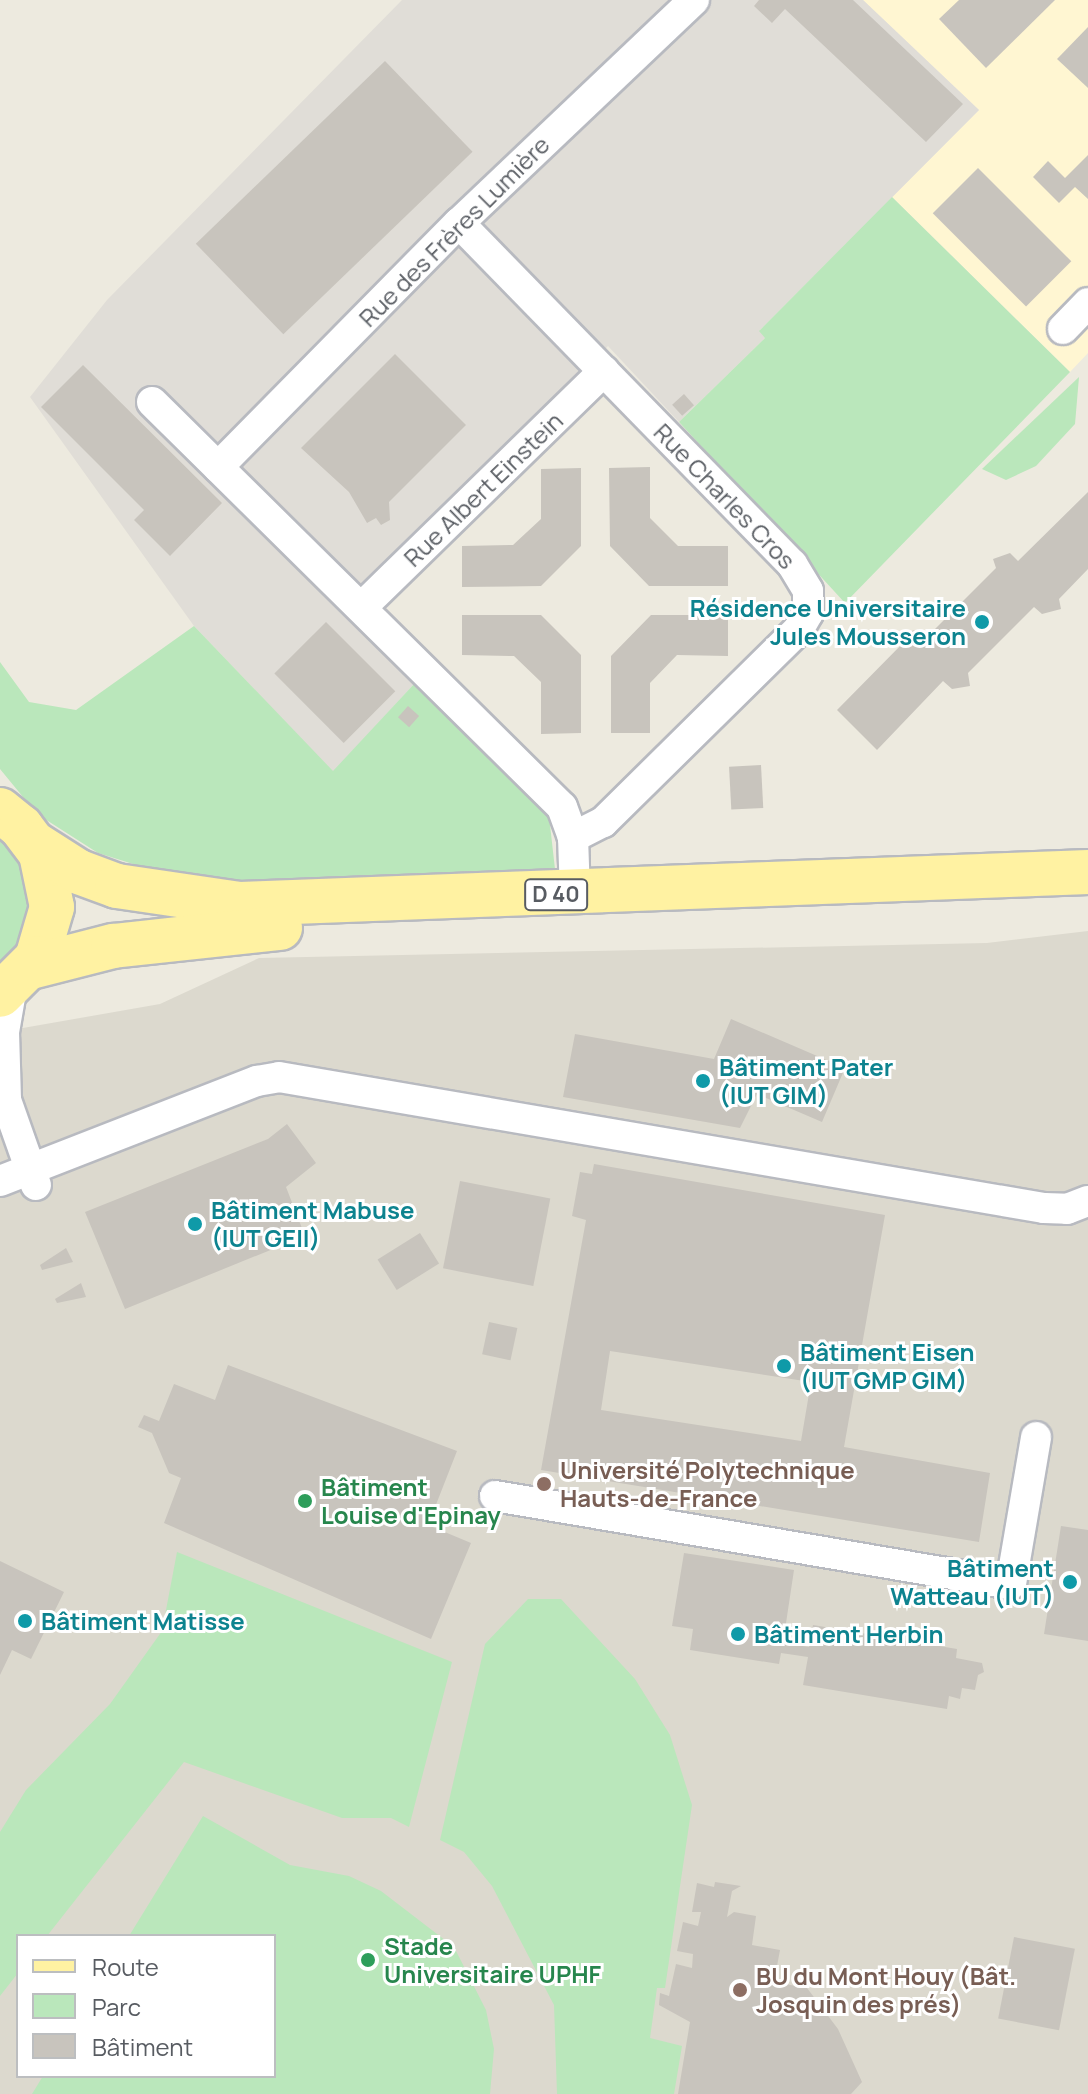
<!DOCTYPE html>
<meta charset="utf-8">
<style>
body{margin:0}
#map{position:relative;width:1088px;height:2094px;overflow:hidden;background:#edeadf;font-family:Manrope,sans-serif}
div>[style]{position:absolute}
.commercial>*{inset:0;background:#fff6d2}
.industrial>*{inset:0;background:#e0ddd7}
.education>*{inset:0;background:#dcd9ce}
.green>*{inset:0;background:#bae7bb}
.building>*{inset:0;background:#c8c4bd;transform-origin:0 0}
.roads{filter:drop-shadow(2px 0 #b8bac0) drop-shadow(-2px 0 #b8bac0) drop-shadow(0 2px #b8bac0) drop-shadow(0 -2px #b8bac0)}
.minor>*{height:30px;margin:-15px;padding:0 15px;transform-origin:15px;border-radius:15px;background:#fff}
.primary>*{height:44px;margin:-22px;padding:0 22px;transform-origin:22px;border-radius:22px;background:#fff2a2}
.dots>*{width:22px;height:22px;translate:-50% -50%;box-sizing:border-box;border:4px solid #fff;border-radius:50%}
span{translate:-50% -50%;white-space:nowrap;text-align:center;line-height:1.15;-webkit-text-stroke:6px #fff;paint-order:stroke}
.shield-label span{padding:2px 6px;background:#fff;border:2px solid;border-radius:6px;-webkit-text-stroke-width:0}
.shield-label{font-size:22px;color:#585c62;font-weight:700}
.street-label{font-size:24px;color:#585c62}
.culture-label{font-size:24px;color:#0d838f;font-weight:700}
.right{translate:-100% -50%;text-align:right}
.left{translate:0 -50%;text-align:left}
.education-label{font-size:24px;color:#785e54;font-weight:700}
.leisure-label{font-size:24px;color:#27864d;font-weight:700}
.legend{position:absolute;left:16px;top:1934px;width:260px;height:144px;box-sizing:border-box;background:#fff;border:2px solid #bcbec0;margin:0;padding:10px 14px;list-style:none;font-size:24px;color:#585c62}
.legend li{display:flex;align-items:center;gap:16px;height:40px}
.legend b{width:40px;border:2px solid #bcbec0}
</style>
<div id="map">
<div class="commercial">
<div style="clip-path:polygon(863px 0,1088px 0,1088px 353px,1070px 372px,892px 197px,979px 110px)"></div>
</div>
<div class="industrial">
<div style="clip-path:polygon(402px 0,863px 0,979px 110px,760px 330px,766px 337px,679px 422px,608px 346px,347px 615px,415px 683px,333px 772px,194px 626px,30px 397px,107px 300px)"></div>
</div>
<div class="education">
<div style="clip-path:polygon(evenodd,1088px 931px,1088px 2094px,0 2094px,0 1032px,160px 1004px,259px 958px,987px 943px,1088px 931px,18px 1936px,274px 1936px,274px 2076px,18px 2076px,18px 1936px)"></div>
</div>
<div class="green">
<div style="clip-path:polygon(892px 197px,1070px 372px,845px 603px,679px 422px,765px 338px,759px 331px)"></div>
<div style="clip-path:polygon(1079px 377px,1075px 424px,1036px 466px,1006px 480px,982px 469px)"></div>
<div style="clip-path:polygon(194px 626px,333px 771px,415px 683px,549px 816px,556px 878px,297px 895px,184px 880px,98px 853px,37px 814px,0 769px,0 662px,29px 702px,76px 710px)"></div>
<div style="clip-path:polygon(0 836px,23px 867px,31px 900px,20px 944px,0 969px)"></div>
<div style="clip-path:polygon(177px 1552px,452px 1662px,409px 1827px,391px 1818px,342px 1818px,184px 1762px,47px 1936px,18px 1936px,18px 1973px,0 1996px,0 1832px,26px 1790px,110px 1704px,162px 1631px)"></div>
<div style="clip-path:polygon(528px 1599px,561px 1599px,635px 1679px,670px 1735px,692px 1805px,665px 1988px,657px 1988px,650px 2038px,682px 2046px,674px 2094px,557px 2094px,554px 2005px,492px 1886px,464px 1852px,440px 1840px,485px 1644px)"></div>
<div style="clip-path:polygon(203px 1816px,290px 1865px,349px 1876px,381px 1891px,454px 1947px,486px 2010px,494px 2049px,490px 2094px,32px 2094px,43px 2076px,274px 2076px,274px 1936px,129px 1936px)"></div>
</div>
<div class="building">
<div style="clip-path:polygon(759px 0,853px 0,963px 104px,926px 142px,785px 9px,772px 23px,754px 6px)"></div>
<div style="clip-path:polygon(959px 0,1055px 0,986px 68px,939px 19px)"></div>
<div style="clip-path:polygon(1088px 27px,1088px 88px,1057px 59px)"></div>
<div style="left:385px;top:61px;width:126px;height:263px;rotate:46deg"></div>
<div style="clip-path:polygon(1088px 155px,1088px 199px,1075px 187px,1059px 203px,1033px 177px,1048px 161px,1065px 178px)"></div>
<div style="left:978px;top:168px;width:132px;height:64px;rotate:45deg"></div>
<div style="clip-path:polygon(395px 354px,466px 425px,389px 502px,390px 520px,381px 525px,376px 518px,367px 523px,349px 492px,301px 448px)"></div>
<div style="clip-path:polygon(83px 365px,222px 503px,170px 556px,134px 520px,144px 510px,41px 407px)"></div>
<div style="left:684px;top:394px;width:15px;height:16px;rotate:48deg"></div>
<div style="clip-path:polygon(650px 467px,650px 518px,678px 546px,728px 546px,728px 586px,649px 586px,610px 546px,609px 468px)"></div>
<div style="clip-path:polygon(581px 468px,581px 546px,541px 586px,462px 587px,462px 546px,513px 545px,541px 519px,541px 469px)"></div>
<div style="clip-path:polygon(1088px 492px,1088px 569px,1059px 599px,1061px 609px,1042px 614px,1034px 607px,968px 673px,970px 686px,952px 689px,943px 681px,877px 750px,837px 710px,904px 642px,903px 633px,920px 629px,928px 636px,996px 568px,993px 559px,1010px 553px,1018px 561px)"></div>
<div style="clip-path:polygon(462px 615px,541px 615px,581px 655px,581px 733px,541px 734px,541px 682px,514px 656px,462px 655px)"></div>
<div style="clip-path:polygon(651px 615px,728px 615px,728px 656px,677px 655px,650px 683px,650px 733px,611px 733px,611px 656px)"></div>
<div style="left:326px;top:622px;width:98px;height:73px;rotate:45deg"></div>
<div style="left:408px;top:706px;width:15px;height:15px;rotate:42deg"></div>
<div style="left:761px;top:765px;width:43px;height:32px;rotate:87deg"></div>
<div style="clip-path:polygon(731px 1019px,845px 1068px,822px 1122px,757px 1094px,740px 1128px,563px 1097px,575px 1034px,714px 1059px)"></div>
<div style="clip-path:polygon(287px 1124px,316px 1163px,286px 1187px,305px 1236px,125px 1309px,85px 1212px,268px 1139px)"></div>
<div style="clip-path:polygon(evenodd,594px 1164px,885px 1215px,844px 1447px,990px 1473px,979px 1542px,541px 1470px,586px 1220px,572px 1216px,580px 1172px,592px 1174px,594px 1164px,610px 1351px,811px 1382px,801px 1441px,601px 1410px,610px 1351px)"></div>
<div style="left:460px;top:1181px;width:92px;height:89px;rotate:11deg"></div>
<div style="left:420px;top:1233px;width:36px;height:50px;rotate:58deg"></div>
<div style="clip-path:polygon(66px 1248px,73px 1262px,42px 1270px,40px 1265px)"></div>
<div style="clip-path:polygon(81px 1283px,86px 1297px,57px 1303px,55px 1299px)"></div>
<div style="left:489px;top:1322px;width:29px;height:33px;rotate:12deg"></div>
<div style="clip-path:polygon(228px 1365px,457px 1451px,428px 1525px,471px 1543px,431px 1639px,164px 1523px,181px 1478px,169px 1473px,152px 1433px,138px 1427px,144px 1415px,159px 1421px,174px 1384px,215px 1400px)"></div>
<div style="clip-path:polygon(1061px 1526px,1088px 1530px,1088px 1641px,1044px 1634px)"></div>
<div style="clip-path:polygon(684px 1553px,794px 1570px,783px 1643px,809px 1647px,813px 1625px,957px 1649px,956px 1658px,982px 1663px,984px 1672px,978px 1675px,975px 1690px,962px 1688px,960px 1699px,949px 1696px,947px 1709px,803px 1685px,808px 1657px,781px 1653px,779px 1664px,690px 1650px,693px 1629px,672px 1626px)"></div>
<div style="clip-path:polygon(0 1561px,64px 1592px,31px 1659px,12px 1650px,0 1675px)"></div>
<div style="clip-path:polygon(715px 1882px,741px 1886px,732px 1891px,727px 1917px,734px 1912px,756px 1916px,752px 1945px,780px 1950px,774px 1982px,807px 1988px,838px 2029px,862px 2082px,851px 2094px,678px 2094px,690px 2022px,659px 2005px,660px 1993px,669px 1996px,676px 1964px,692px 1968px,693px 1954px,677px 1951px,683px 1922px,698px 1926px,701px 1912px,692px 1912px,697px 1883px,714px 1887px)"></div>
<div style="left:1014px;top:1937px;width:62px;height:83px;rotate:11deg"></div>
</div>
<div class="roads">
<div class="minor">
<div style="left:459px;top:223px;width:477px;rotate:45.7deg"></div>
<div style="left:792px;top:564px;width:31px;rotate:59deg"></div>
<div style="left:808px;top:591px;width:22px;rotate:90deg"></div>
<div style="left:808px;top:613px;width:20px;rotate:120deg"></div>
<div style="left:798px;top:630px;width:274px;rotate:135.4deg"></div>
<div style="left:603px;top:822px;width:34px;rotate:153deg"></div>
<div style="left:1063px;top:329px;width:36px;rotate:-46deg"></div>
<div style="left:152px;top:402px;width:576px;rotate:44.65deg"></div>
<div style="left:562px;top:807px;width:32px;rotate:70deg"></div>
<div style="left:573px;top:837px;width:57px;rotate:88deg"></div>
<div style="left:218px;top:467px;width:343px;rotate:-45.4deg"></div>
<div style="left:459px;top:223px;width:324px;rotate:-43.5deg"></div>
<div style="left:362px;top:607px;width:338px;rotate:-44.3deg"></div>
<div style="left:12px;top:986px;width:47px;rotate:99.9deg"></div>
<div style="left:4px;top:1032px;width:68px;rotate:88.3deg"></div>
<div style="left:6px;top:1100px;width:90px;rotate:70.6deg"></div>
<div style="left:0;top:1181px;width:276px;rotate:-21.3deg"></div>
<div style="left:257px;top:1081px;width:22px;rotate:-10deg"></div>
<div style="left:279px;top:1077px;width:776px;rotate:9.72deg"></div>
<div style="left:1044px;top:1208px;width:23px;rotate:2deg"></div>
<div style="left:1067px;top:1209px;width:22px;rotate:-21deg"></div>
<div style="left:495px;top:1496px;width:523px;rotate:9.68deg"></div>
<div style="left:1011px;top:1584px;width:149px;rotate:-80.3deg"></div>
</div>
<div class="primary">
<div style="left:0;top:810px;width:27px;rotate:39deg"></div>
<div style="left:21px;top:827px;width:34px;rotate:53deg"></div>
<div style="left:41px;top:854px;width:54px;rotate:78.3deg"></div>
<div style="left:52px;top:907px;width:53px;rotate:106.4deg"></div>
<div style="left:37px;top:958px;width:52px;rotate:135deg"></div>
<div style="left:35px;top:844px;width:52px;rotate:32.5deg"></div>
<div style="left:79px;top:872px;width:40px;rotate:20.2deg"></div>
<div style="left:117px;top:886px;width:124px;rotate:8.3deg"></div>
<div style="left:240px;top:904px;width:849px;rotate:-2.16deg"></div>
<div style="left:31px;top:967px;width:85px;rotate:-14.4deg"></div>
<div style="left:113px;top:946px;width:168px;rotate:-6.2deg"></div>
</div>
</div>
<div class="dots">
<div style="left:982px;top:622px;background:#0f9aa8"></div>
<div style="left:703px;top:1081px;background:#0f9aa8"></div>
<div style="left:195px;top:1224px;background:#0f9aa8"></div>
<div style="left:784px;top:1366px;background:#0f9aa8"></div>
<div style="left:544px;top:1484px;background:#8d6e63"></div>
<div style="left:305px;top:1501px;background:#2e9e5b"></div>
<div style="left:1070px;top:1582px;background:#0f9aa8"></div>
<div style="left:25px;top:1621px;background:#0f9aa8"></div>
<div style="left:738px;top:1634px;background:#0f9aa8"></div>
<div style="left:368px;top:1960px;background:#2e9e5b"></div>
<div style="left:740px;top:1990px;background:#8d6e63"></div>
</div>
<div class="shield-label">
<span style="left:556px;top:895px">D 40</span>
</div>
<div class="street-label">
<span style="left:454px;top:231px;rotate:-45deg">Rue des Frères Lumière</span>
<span style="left:483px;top:489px;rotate:-44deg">Rue Albert Einstein</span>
<span style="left:725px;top:496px;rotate:46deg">Rue Charles Cros</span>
</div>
<div class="culture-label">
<span class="right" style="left:966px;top:622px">Résidence Universitaire<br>Jules Mousseron</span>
<span class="left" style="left:719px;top:1081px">Bâtiment Pater<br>(IUT GIM)</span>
<span class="left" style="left:211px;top:1224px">Bâtiment Mabuse<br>(IUT GEII)</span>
<span class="left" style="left:800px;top:1366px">Bâtiment Eisen<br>(IUT GMP GIM)</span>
<span class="right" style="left:1054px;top:1582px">Bâtiment<br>Watteau (IUT)</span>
<span class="left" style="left:41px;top:1621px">Bâtiment Matisse</span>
<span class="left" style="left:754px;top:1634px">Bâtiment Herbin</span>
</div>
<div class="education-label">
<span class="left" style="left:560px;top:1484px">Université Polytechnique<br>Hauts-de-France</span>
<span class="left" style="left:756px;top:1990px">BU du Mont Houy (Bât.<br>Josquin des prés)</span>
</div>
<div class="leisure-label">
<span class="left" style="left:321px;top:1501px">Bâtiment<br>Louise d'Epinay</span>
<span class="left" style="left:384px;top:1960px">Stade<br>Universitaire UPHF</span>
</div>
<ul class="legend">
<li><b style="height:10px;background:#fff2a2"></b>Route</li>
<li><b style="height:22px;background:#bae7bb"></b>Parc</li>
<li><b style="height:22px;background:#c8c4bd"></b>Bâtiment</li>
</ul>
</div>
